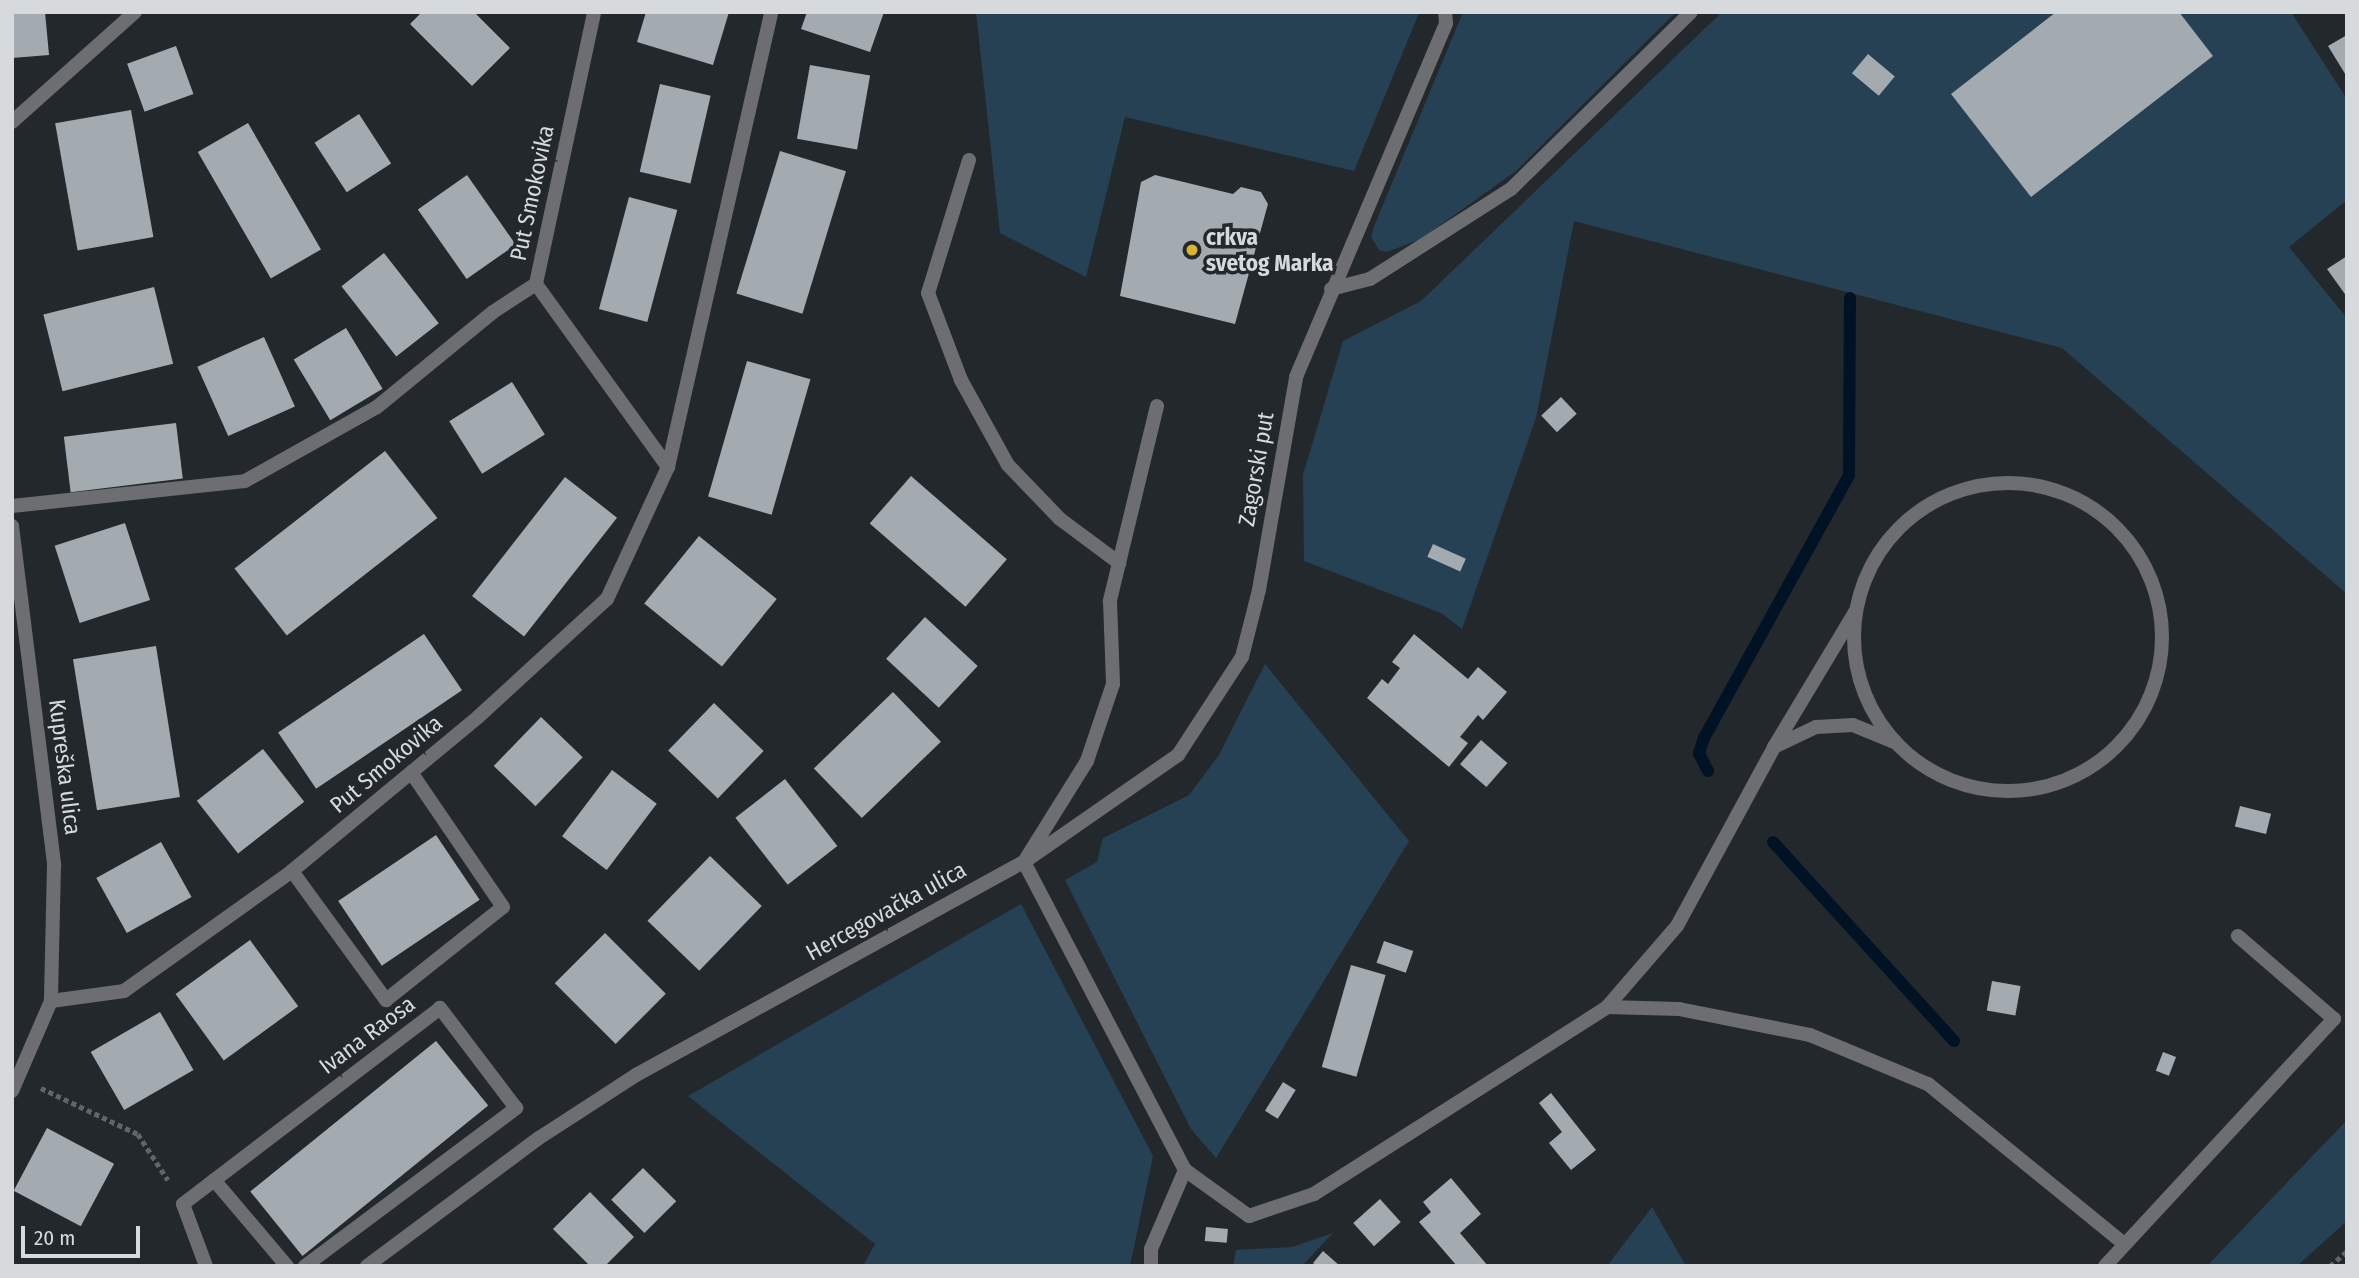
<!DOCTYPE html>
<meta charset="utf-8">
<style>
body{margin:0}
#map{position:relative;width:2359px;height:1278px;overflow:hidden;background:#23282c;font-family:"Fira Sans Condensed",sans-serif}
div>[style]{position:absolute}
.green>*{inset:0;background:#264054}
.stream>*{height:12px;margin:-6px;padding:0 6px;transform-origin:6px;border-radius:6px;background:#001224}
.building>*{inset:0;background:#a4abb0;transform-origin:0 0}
.path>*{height:4.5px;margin-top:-2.25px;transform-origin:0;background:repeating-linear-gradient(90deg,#616569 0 5px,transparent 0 8.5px)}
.lane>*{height:14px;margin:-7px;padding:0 7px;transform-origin:7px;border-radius:7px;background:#6c6e71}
.lane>.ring{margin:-7px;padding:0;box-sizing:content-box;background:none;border:14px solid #6c6e71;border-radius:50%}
.street>*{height:14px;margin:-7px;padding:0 7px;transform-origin:7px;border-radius:7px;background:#6c6e71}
.dots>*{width:19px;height:19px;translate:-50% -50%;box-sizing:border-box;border:4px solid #23282c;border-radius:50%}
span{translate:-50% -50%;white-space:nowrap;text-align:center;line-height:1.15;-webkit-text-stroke:7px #23282c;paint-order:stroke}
.street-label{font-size:23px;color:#d7dadd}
.poi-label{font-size:23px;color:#d7dadd;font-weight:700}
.left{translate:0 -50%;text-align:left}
.frame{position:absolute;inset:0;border:14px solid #d7dadd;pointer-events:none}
.scale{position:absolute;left:21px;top:1226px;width:119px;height:32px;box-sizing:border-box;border:4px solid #d7dadd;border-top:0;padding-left:9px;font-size:21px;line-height:24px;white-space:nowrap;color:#d7dadd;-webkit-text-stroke:5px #23282c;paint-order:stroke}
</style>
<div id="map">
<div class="green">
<div style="clip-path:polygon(976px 12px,1419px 12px,1419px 13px,1354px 171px,1125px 117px,1086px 277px,1000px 233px)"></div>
<div style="clip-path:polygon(1463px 12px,1676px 12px,1516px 171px,1421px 239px,1387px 252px,1379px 250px,1371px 237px,1375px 224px)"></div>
<div style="clip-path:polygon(1722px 12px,2291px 12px,2347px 99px,2347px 200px,2289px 247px,2347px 318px,2347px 594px,2062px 348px,1574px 221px,1536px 418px,1462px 629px,1441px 613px,1304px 561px,1303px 475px,1343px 341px,1421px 301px)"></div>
<div style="clip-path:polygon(1265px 664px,1409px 841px,1216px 1158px,1191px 1129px,1065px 880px,1097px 862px,1103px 838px,1189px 795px,1219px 755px)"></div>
<div style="clip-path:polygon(1021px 904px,1153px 1156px,1130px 1266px,863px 1266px,875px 1244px,688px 1096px)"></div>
<div style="clip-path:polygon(2347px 1120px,2347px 1221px,2297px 1266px,2207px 1266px)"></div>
<div style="clip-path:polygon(1652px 1207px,1686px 1266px,1607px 1266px)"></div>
<div style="clip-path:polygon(1333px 1233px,1302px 1266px,1233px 1266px,1236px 1250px,1292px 1247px)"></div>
</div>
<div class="stream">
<div style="left:1708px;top:771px;width:20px;rotate:-117deg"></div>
<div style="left:1699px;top:753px;width:16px;rotate:-72deg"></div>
<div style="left:1704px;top:738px;width:300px;rotate:-61.1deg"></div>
<div style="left:1849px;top:475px;width:177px;rotate:-89.7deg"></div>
<div style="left:1773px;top:842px;width:269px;rotate:47.7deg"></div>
</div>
<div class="building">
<div style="clip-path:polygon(12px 12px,45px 12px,49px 55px,12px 58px)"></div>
<div style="clip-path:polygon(422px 12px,474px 12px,510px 48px,472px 86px,410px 24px)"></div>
<div style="clip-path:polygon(646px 12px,729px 12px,713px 65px,637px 42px)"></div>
<div style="clip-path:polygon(807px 12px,884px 12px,870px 52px,801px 29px)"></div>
<div style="clip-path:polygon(2056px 12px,2179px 12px,2213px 56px,2031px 197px,1951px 94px)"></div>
<div style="clip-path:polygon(2347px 35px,2347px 77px,2328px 46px)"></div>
<div style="left:176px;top:46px;width:51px;height:52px;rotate:70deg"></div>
<div style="left:1868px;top:54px;width:35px;height:25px;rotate:40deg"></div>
<div style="left:810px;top:65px;width:61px;height:75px;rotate:10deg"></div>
<div style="left:660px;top:84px;width:52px;height:90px;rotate:13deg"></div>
<div style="left:131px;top:110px;width:129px;height:77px;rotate:80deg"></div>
<div style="left:359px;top:114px;width:59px;height:53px;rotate:57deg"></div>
<div style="left:248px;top:123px;width:146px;height:58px;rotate:60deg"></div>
<div style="left:780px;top:151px;width:69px;height:149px;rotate:17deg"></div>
<div style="left:467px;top:175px;width:85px;height:60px;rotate:55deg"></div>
<div style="clip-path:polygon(1155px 175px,1233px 194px,1241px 187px,1261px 192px,1268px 204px,1235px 324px,1120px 296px,1141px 182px)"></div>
<div style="left:629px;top:197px;width:50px;height:116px;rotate:15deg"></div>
<div style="left:384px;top:253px;width:89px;height:54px;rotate:52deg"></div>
<div style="clip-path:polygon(2347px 256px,2347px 297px,2327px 269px)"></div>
<div style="left:154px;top:287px;width:79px;height:114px;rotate:76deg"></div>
<div style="left:346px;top:328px;width:71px;height:61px;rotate:59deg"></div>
<div style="left:264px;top:337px;width:76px;height:73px;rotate:66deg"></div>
<div style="left:747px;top:361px;width:66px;height:141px;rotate:16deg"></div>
<div style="left:512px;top:382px;width:62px;height:74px;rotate:58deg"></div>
<div style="left:1561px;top:397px;width:23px;height:27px;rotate:47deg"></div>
<div style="left:176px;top:423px;width:56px;height:113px;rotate:83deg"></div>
<div style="left:385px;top:451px;width:85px;height:191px;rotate:52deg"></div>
<div style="left:911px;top:476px;width:127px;height:63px;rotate:41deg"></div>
<div style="left:565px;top:477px;width:66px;height:151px;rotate:38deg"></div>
<div style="left:125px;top:523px;width:81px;height:74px;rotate:72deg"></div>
<div style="left:699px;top:536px;width:100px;height:87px;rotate:39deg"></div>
<div style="left:1433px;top:544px;width:36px;height:14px;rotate:24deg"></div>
<div style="left:925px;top:617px;width:72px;height:57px;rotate:43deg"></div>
<div style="left:424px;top:634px;width:68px;height:176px;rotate:56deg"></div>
<div style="clip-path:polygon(1414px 634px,1468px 679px,1478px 667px,1507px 692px,1483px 720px,1478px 715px,1460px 737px,1468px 743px,1449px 767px,1367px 698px,1382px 679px,1388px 684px,1400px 668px,1392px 662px)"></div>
<div style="left:156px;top:646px;width:153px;height:84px;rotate:81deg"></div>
<div style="left:893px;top:692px;width:69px;height:110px;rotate:46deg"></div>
<div style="left:714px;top:703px;width:69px;height:66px;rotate:44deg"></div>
<div style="left:541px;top:717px;width:58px;height:68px;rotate:44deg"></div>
<div style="left:1481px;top:740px;width:35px;height:32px;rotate:41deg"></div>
<div style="left:263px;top:749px;width:67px;height:84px;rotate:52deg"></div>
<div style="left:612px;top:770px;width:56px;height:83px;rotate:37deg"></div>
<div style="left:785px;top:779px;width:85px;height:63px;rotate:52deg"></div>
<div style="left:2240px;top:806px;width:32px;height:21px;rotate:14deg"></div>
<div style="left:436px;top:835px;width:78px;height:118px;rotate:56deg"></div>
<div style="left:161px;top:842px;width:63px;height:74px;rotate:61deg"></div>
<div style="left:710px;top:856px;width:72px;height:90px;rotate:44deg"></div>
<div style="left:605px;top:933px;width:86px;height:71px;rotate:45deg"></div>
<div style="left:250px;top:940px;width:82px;height:92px;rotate:54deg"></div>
<div style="left:1384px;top:941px;width:31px;height:23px;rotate:19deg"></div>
<div style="left:1351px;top:965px;width:36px;height:106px;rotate:16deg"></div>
<div style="left:1992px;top:981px;width:29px;height:30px;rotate:10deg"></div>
<div style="left:160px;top:1012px;width:67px;height:80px;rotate:60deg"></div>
<div style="left:436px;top:1041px;width:83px;height:239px;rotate:51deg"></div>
<div style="left:2163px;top:1052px;width:14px;height:20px;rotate:21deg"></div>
<div style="left:1283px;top:1082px;width:15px;height:34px;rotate:32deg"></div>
<div style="clip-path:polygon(1551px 1093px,1596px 1150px,1571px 1170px,1549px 1143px,1562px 1132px,1539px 1103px)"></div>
<div style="left:47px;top:1128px;width:76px;height:71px;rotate:28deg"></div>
<div style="left:643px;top:1168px;width:47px;height:45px;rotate:45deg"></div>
<div style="clip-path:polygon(1451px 1178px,1481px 1214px,1460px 1233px,1488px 1266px,1457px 1266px,1419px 1222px,1431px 1212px,1423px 1202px)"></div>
<div style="clip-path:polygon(590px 1192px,634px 1237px,605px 1266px,590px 1266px,553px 1229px)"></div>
<div style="left:1380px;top:1199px;width:31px;height:36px;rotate:48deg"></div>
<div style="left:1206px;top:1227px;width:22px;height:14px;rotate:5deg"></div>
<div style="clip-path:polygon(1323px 1251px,1340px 1266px,1317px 1266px,1313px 1263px)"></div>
</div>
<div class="path">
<div style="left:41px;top:1088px;width:107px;rotate:25.4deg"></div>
<div style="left:138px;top:1134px;width:55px;rotate:56.9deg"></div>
<div style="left:2330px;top:1266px;width:23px;rotate:-41deg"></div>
</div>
<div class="lane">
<div style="left:969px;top:160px;width:139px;rotate:107.1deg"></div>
<div style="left:928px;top:293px;width:93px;rotate:69.2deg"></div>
<div style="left:961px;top:380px;width:97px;rotate:61.1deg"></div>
<div style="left:1008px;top:465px;width:75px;rotate:46.1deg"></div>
<div style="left:1060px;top:519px;width:74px;rotate:36.7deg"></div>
<div style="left:1331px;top:289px;width:40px;rotate:-14.4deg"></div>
<div style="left:1370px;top:279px;width:167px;rotate:-32.6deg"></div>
<div style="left:1511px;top:189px;width:252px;rotate:-44.5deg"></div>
<div style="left:1157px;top:406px;width:201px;rotate:103.6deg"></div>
<div style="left:1110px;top:601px;width:83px;rotate:87.9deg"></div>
<div style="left:1113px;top:684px;width:81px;rotate:108.7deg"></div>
<div style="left:1087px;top:761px;width:119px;rotate:122deg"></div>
<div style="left:1024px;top:862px;width:348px;rotate:62.4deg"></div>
<div style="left:1185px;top:1170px;width:79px;rotate:35.7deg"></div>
<div style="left:1249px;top:1216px;width:69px;rotate:-18.7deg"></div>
<div style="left:1314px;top:1194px;width:348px;rotate:-32.5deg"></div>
<div style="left:1607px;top:1007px;width:72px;rotate:1.6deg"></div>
<div style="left:1679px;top:1009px;width:134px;rotate:11.2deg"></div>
<div style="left:1810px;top:1035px;width:128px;rotate:22.6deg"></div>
<div style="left:1928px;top:1084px;width:253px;rotate:39.2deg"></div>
<div class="ring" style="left:1854px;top:483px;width:294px;height:294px"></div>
<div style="left:12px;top:506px;width:234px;rotate:-6.1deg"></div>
<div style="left:245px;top:481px;width:151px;rotate:-29.3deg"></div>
<div style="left:377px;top:407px;width:150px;rotate:-39.3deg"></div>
<div style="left:493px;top:312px;width:51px;rotate:-33.1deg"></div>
<div style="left:1774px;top:747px;width:47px;rotate:-25.5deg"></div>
<div style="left:1816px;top:727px;width:37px;rotate:-3deg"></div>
<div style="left:1853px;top:725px;width:44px;rotate:22.5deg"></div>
<div style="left:292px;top:871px;width:160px;rotate:53.9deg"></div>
<div style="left:386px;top:1000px;width:149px;rotate:-38.5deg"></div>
<div style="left:503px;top:907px;width:163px;rotate:-124.3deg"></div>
<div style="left:1607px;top:1007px;width:107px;rotate:-49.2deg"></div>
<div style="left:1677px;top:926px;width:204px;rotate:-61.5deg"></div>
<div style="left:1774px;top:747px;width:157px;rotate:-59deg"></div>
<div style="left:214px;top:1180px;width:113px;rotate:49.7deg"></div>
<div style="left:305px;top:1266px;width:264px;rotate:-36.8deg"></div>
<div style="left:516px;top:1108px;width:126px;rotate:-127.2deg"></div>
<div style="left:1151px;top:1266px;width:17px;rotate:-90deg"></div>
<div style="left:1151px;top:1249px;width:86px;rotate:-66.7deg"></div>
<div style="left:2105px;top:1266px;width:337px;rotate:-47.2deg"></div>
<div style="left:2334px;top:1019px;width:127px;rotate:-139.2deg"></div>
</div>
<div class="street">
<div style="left:594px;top:13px;width:277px;rotate:102.1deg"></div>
<div style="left:536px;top:284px;width:226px;rotate:54.2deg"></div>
<div style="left:12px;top:122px;width:165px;rotate:-41.8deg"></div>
<div style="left:12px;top:526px;width:342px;rotate:82.9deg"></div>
<div style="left:54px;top:865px;width:136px;rotate:91.3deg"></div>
<div style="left:51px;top:1001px;width:98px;rotate:113.4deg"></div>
<div style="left:51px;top:1001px;width:74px;rotate:-7.8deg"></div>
<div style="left:124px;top:991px;width:206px;rotate:-35.5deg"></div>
<div style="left:292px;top:871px;width:241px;rotate:-39.6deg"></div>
<div style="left:478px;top:717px;width:175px;rotate:-42.5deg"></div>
<div style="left:607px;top:599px;width:145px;rotate:-65.2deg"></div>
<div style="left:668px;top:467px;width:467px;rotate:-77.2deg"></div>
<div style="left:206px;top:1266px;width:66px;rotate:-110.4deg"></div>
<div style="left:183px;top:1204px;width:323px;rotate:-37.3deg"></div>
<div style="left:367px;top:1266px;width:214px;rotate:-36.7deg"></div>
<div style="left:539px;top:1138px;width:116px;rotate:-33deg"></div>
<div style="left:636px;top:1075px;width:443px;rotate:-28.8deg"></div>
<div style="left:1024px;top:862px;width:188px;rotate:-34.8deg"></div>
<div style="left:1178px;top:755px;width:117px;rotate:-56.9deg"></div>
<div style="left:1242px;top:657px;width:69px;rotate:-75.8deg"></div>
<div style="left:1259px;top:590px;width:216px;rotate:-80.1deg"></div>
<div style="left:1296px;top:377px;width:384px;rotate:-67deg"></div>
<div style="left:1446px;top:23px;width:11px;rotate:-95deg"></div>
</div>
<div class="dots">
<div style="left:1192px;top:250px;background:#d8b434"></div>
</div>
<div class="street-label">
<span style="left:532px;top:193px;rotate:-78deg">Put Smokovika</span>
<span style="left:1256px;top:469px;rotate:-80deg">Zagorski put</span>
<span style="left:386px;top:764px;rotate:-40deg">Put Smokovika</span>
<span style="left:65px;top:767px;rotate:83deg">Kupreška ulica</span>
<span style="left:886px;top:911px;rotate:-29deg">Hercegovačka ulica</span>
<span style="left:367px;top:1035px;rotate:-37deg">Ivana Raosa</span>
</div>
<div class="poi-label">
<span class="left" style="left:1206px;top:250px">crkva<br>svetog Marka</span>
</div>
<div class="frame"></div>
<div class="scale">20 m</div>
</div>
